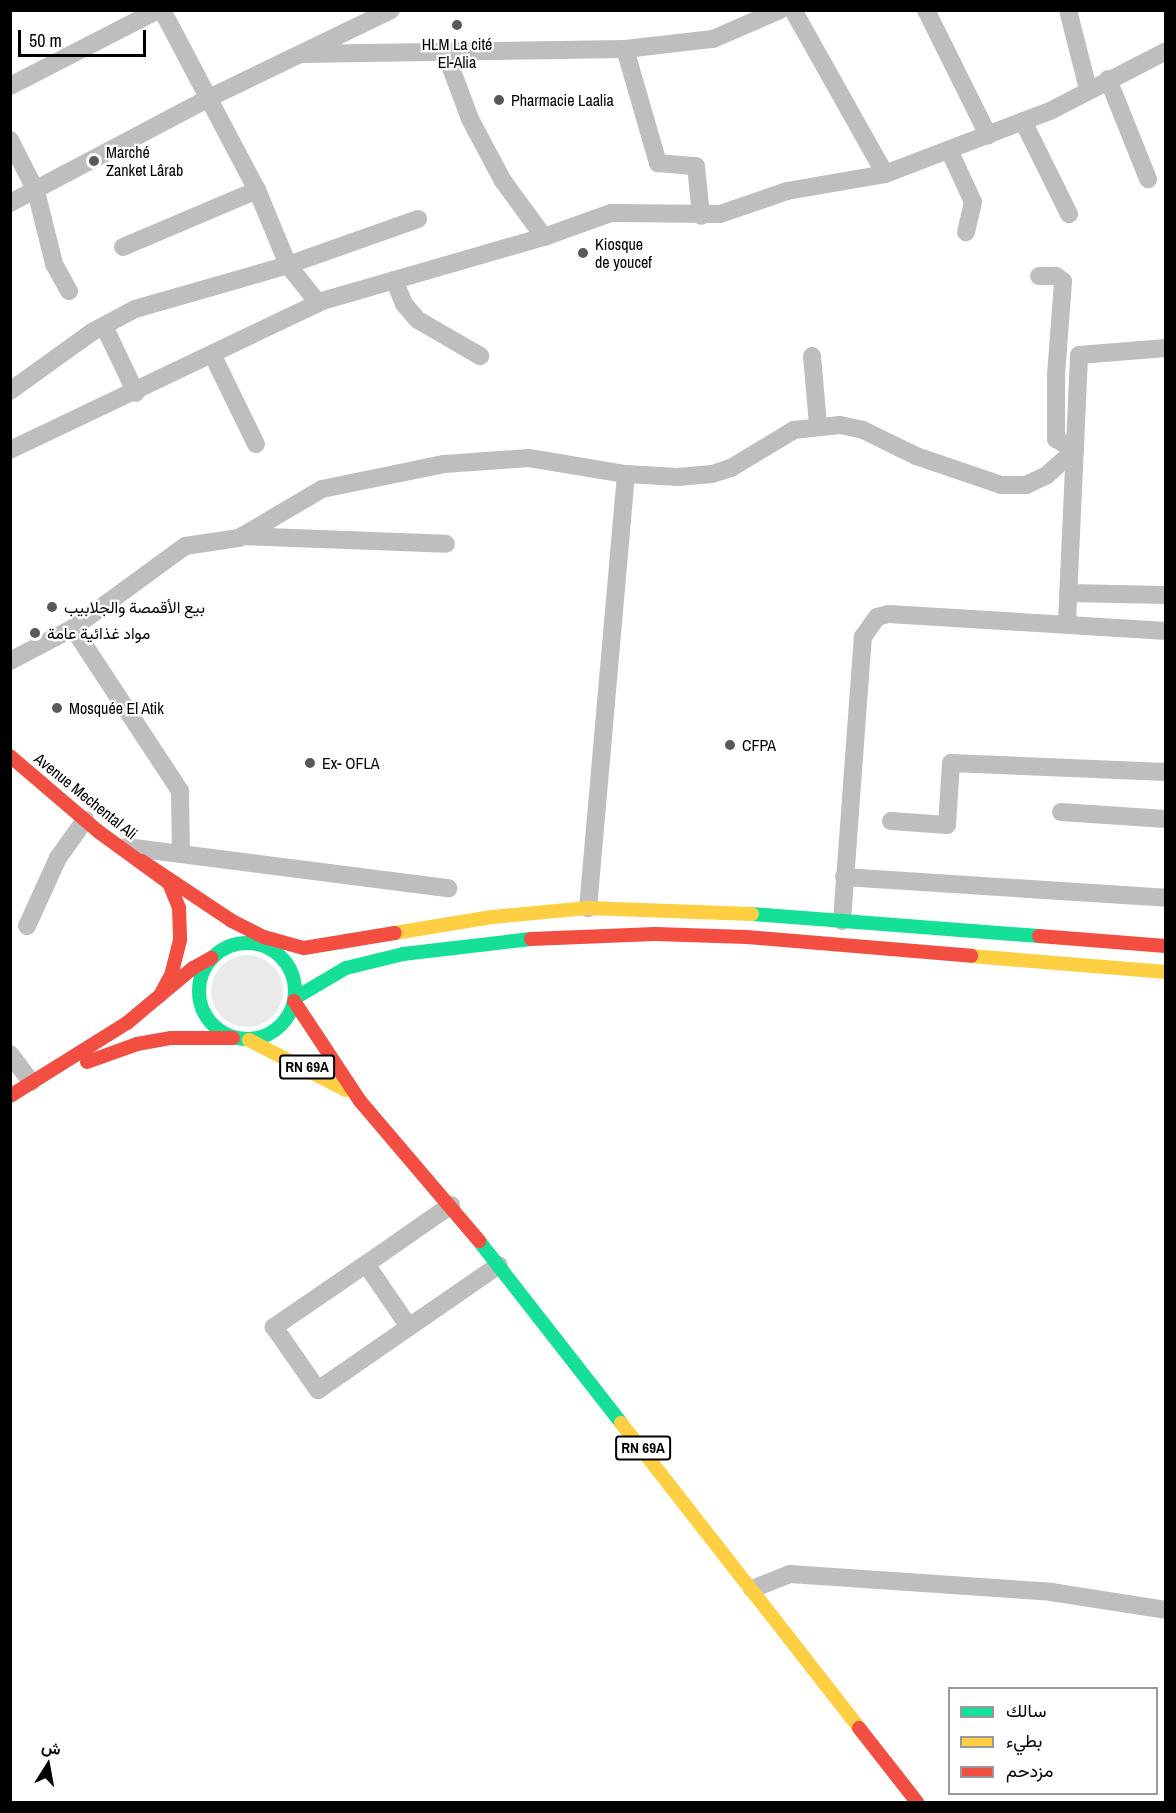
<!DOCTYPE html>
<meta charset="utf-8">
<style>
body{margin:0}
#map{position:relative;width:1176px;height:1813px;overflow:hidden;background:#fff;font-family:"Archivo Narrow",Vazirmatn,sans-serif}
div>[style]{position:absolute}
.green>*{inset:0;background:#eaeaea}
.round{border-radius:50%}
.street>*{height:18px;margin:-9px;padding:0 9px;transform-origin:9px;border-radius:9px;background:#bebebe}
.fast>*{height:14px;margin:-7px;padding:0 7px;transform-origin:7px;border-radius:7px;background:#16e098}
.fast>.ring{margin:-7px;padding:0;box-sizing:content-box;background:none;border:14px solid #16e098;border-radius:50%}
.slow>*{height:14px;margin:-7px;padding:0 7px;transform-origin:7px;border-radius:7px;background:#ffcf43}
.jam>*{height:14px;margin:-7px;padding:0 7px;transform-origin:7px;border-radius:7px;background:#f24e42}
.dots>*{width:16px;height:16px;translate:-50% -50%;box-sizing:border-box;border:3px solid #fff;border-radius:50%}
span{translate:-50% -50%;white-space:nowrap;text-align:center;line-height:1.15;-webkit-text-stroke:4.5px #fff;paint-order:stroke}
.shield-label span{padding:2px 4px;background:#fff;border:2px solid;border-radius:4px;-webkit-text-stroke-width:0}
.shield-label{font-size:15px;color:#000;font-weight:700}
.poi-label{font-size:16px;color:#000}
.left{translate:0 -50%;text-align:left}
.street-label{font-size:16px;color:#000}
.frame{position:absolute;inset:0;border:12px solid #000;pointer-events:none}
.legend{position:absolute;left:948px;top:1687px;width:210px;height:108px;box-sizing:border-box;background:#fff;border:2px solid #999;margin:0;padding:8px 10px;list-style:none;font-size:18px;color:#000}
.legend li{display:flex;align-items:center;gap:12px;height:30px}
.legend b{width:30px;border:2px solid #999}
.north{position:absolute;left:18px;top:1735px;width:60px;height:60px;-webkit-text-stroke:4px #fff;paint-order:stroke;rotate:11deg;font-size:16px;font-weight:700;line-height:24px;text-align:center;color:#000}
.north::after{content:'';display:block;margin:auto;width:21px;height:27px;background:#000;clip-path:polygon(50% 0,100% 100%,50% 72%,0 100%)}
.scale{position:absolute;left:18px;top:30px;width:128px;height:27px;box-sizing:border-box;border:3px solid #000;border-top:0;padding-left:8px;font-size:18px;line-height:21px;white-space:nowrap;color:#000;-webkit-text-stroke:4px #fff;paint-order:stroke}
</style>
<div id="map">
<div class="green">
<div class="round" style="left:211px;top:955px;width:72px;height:72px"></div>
</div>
<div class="street">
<div style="left:162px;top:10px;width:204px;rotate:62.2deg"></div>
<div style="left:257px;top:190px;width:81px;rotate:67.5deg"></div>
<div style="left:288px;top:265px;width:48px;rotate:51.7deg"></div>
<div style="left:793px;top:10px;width:188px;rotate:60.7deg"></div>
<div style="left:926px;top:10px;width:140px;rotate:63.6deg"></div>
<div style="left:1068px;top:10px;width:81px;rotate:75.8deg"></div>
<div style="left:625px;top:49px;width:119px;rotate:73.9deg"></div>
<div style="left:658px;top:163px;width:38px;rotate:5deg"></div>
<div style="left:696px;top:166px;width:50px;rotate:84.3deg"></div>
<div style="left:445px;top:52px;width:72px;rotate:69.5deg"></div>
<div style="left:470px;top:119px;width:70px;rotate:62deg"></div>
<div style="left:503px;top:181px;width:69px;rotate:53.8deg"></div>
<div style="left:303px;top:54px;width:322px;rotate:-0.9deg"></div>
<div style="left:625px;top:49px;width:89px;rotate:-6.5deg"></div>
<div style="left:713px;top:39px;width:73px;rotate:-23.4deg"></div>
<div style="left:1108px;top:79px;width:108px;rotate:68.2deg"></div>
<div style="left:10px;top:86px;width:166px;rotate:-27.2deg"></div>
<div style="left:1023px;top:121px;width:104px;rotate:63.7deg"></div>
<div style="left:10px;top:140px;width:57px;rotate:63deg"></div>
<div style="left:36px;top:191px;width:75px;rotate:76.1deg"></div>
<div style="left:54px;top:264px;width:31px;rotate:61deg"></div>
<div style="left:949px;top:150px;width:57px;rotate:65.2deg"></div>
<div style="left:973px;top:202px;width:31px;rotate:103deg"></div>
<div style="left:10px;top:203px;width:225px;rotate:-27.8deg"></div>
<div style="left:209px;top:98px;width:202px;rotate:-25.8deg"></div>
<div style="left:123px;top:247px;width:146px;rotate:-23deg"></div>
<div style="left:394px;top:280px;width:26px;rotate:67deg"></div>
<div style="left:404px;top:304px;width:21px;rotate:49deg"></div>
<div style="left:418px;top:320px;width:72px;rotate:30.1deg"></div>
<div style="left:104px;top:326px;width:74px;rotate:64.5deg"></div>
<div style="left:213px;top:356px;width:98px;rotate:64deg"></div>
<div style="left:812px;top:356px;width:69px;rotate:85deg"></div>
<div style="left:10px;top:391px;width:101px;rotate:-35.7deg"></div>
<div style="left:92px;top:332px;width:49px;rotate:-28.1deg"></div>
<div style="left:135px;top:309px;width:159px;rotate:-16deg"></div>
<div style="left:288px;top:265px;width:138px;rotate:-19.5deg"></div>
<div style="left:10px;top:450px;width:346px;rotate:-25.5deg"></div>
<div style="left:322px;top:301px;width:231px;rotate:-16.1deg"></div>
<div style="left:544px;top:237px;width:71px;rotate:-19.7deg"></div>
<div style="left:611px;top:213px;width:109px;rotate:0.5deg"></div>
<div style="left:720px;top:214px;width:71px;rotate:-18.9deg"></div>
<div style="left:787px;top:191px;width:99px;rotate:-9.8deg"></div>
<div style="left:885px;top:174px;width:177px;rotate:-20.9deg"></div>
<div style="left:1050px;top:111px;width:131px;rotate:-27.3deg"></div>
<div style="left:626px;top:474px;width:52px;rotate:3.3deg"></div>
<div style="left:678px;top:477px;width:34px;rotate:-5deg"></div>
<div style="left:712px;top:474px;width:20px;rotate:-18deg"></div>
<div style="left:731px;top:468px;width:74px;rotate:-31.1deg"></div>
<div style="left:794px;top:430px;width:46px;rotate:-6.2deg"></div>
<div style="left:840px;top:425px;width:24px;rotate:12deg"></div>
<div style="left:863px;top:430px;width:59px;rotate:26.1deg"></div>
<div style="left:916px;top:456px;width:90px;rotate:18.8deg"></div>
<div style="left:1001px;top:485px;width:25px"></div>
<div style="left:1026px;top:485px;width:23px;rotate:-25deg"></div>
<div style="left:1047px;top:475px;width:38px;rotate:-42deg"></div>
<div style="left:1075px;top:450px;width:22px;rotate:-150deg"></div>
<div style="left:1056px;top:439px;width:64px;rotate:-90deg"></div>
<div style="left:1056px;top:375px;width:94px;rotate:-85.7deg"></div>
<div style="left:1063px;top:281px;width:9px;rotate:-144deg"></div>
<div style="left:1056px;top:276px;width:17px;rotate:180deg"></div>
<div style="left:242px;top:536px;width:204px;rotate:2.2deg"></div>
<div style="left:1068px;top:593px;width:98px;rotate:1.2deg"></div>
<div style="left:1067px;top:622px;width:267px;rotate:-87.4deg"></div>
<div style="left:1079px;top:355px;width:87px;rotate:-4.6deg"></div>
<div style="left:73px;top:628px;width:195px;rotate:56.7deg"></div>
<div style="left:180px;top:791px;width:63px;rotate:89.1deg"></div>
<div style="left:10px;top:661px;width:71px;rotate:-27.6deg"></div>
<div style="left:73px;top:628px;width:139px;rotate:-36.2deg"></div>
<div style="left:185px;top:546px;width:55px;rotate:-8.4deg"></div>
<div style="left:239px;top:538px;width:96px;rotate:-30.6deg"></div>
<div style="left:322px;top:489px;width:125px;rotate:-11.6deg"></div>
<div style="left:444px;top:464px;width:85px;rotate:-4deg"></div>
<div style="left:529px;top:458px;width:98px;rotate:9.4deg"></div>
<div style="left:626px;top:474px;width:436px;rotate:95deg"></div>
<div style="left:1061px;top:812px;width:105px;rotate:3.8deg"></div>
<div style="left:891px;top:821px;width:56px;rotate:4.1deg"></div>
<div style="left:947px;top:825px;width:62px;rotate:-86.3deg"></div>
<div style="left:951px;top:763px;width:215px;rotate:2.4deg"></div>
<div style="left:126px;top:847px;width:325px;rotate:7.3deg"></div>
<div style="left:844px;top:877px;width:323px;rotate:3.7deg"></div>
<div style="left:842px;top:921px;width:285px;rotate:-85.8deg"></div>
<div style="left:863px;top:637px;width:24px;rotate:-55deg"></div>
<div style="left:877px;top:617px;width:12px;rotate:-14deg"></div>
<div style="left:889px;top:614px;width:278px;rotate:3.5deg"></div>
<div style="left:27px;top:926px;width:75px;rotate:-65.5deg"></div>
<div style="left:58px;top:858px;width:47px;rotate:-54.6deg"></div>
<div style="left:10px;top:1054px;width:35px;rotate:53deg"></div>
<div style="left:451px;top:1205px;width:103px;rotate:145.2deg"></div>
<div style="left:366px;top:1264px;width:76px;rotate:55.7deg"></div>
<div style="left:409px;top:1327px;width:109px;rotate:-34.6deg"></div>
<div style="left:366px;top:1264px;width:112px;rotate:145.6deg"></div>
<div style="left:274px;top:1327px;width:77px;rotate:55.1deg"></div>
<div style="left:318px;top:1390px;width:111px;rotate:-34.7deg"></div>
<div style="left:752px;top:1589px;width:41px;rotate:-21.5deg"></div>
<div style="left:790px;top:1574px;width:262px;rotate:3.9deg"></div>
<div style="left:1051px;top:1592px;width:116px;rotate:8.9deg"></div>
</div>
<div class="fast">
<div style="left:752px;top:914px;width:288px;rotate:4.4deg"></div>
<div class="ring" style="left:199px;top:943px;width:82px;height:82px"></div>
<div style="left:295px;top:998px;width:59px;rotate:-30.5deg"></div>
<div style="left:346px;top:968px;width:59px;rotate:-13.8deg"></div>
<div style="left:403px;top:954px;width:129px;rotate:-6.7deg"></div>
<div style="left:479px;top:1241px;width:231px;rotate:52deg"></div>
</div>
<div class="slow">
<div style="left:395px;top:933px;width:98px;rotate:-9.4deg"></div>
<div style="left:492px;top:917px;width:96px;rotate:-5.4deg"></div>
<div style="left:588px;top:908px;width:164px;rotate:2.1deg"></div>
<div style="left:971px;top:956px;width:196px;rotate:4.7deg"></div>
<div style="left:249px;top:1040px;width:109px;rotate:27.3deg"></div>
<div style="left:621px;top:1423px;width:387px;rotate:52deg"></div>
</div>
<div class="jam">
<div style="left:10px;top:756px;width:117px;rotate:40.5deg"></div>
<div style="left:99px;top:832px;width:87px;rotate:36.1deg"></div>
<div style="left:169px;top:883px;width:27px;rotate:68deg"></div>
<div style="left:179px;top:908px;width:32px;rotate:88deg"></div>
<div style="left:180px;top:940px;width:34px;rotate:104deg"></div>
<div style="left:172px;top:973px;width:26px;rotate:118deg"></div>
<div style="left:142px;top:861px;width:108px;rotate:33.7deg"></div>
<div style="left:232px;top:921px;width:36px;rotate:27deg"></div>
<div style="left:264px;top:937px;width:41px;rotate:15.4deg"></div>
<div style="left:304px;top:948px;width:92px;rotate:-9.4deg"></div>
<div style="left:1039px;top:936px;width:127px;rotate:4.5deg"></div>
<div style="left:531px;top:939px;width:124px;rotate:-2.3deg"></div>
<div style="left:655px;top:934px;width:92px;rotate:1.9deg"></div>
<div style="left:747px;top:937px;width:225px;rotate:4.8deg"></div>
<div style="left:294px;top:1001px;width:120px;rotate:56.6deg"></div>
<div style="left:360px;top:1101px;width:184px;rotate:49.6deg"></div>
<div style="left:87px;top:1062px;width:53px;rotate:-19.8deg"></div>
<div style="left:137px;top:1044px;width:35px;rotate:-10deg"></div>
<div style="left:171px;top:1038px;width:62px"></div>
<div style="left:10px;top:1096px;width:138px;rotate:-32deg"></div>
<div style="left:127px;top:1023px;width:86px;rotate:-39.8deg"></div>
<div style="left:193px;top:968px;width:21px;rotate:-29deg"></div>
<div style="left:859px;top:1728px;width:94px;rotate:51.9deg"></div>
</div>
<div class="dots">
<div style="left:457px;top:25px;background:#595959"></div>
<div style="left:499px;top:100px;background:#595959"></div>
<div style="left:94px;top:161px;background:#595959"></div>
<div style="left:583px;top:253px;background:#595959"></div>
<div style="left:52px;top:607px;background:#595959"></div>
<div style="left:35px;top:633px;background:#595959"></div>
<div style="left:57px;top:708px;background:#595959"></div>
<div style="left:730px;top:745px;background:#595959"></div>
<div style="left:310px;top:763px;background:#595959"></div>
</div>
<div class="shield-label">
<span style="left:307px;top:1067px">RN 69A</span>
<span style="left:643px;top:1448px">RN 69A</span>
</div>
<div class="poi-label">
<span style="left:457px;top:53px">HLM La cité<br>El-Alia</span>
<span class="left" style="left:511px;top:100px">Pharmacie Laalia</span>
<span class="left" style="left:106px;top:161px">Marché<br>Zanket Lârab</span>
<span class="left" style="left:595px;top:253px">Kiosque<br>de youcef</span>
<span class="left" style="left:64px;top:607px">بيع الأقمصة والجلابيب</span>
<span class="left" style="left:47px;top:633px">مواد غذائية عامة</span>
<span class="left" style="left:69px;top:708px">Mosquée El Atik</span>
<span class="left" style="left:742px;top:745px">CFPA</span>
<span class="left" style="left:322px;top:763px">Ex- OFLA</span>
</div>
<div class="street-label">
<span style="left:86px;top:796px;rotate:39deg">Avenue Mechental Ali</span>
</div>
<div class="frame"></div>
<ul class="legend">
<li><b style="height:8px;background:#16e098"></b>سالك</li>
<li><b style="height:8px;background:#ffcf43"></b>بطيء</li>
<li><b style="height:8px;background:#f24e42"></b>مزدحم</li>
</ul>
<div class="north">ش</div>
<div class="scale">50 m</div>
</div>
